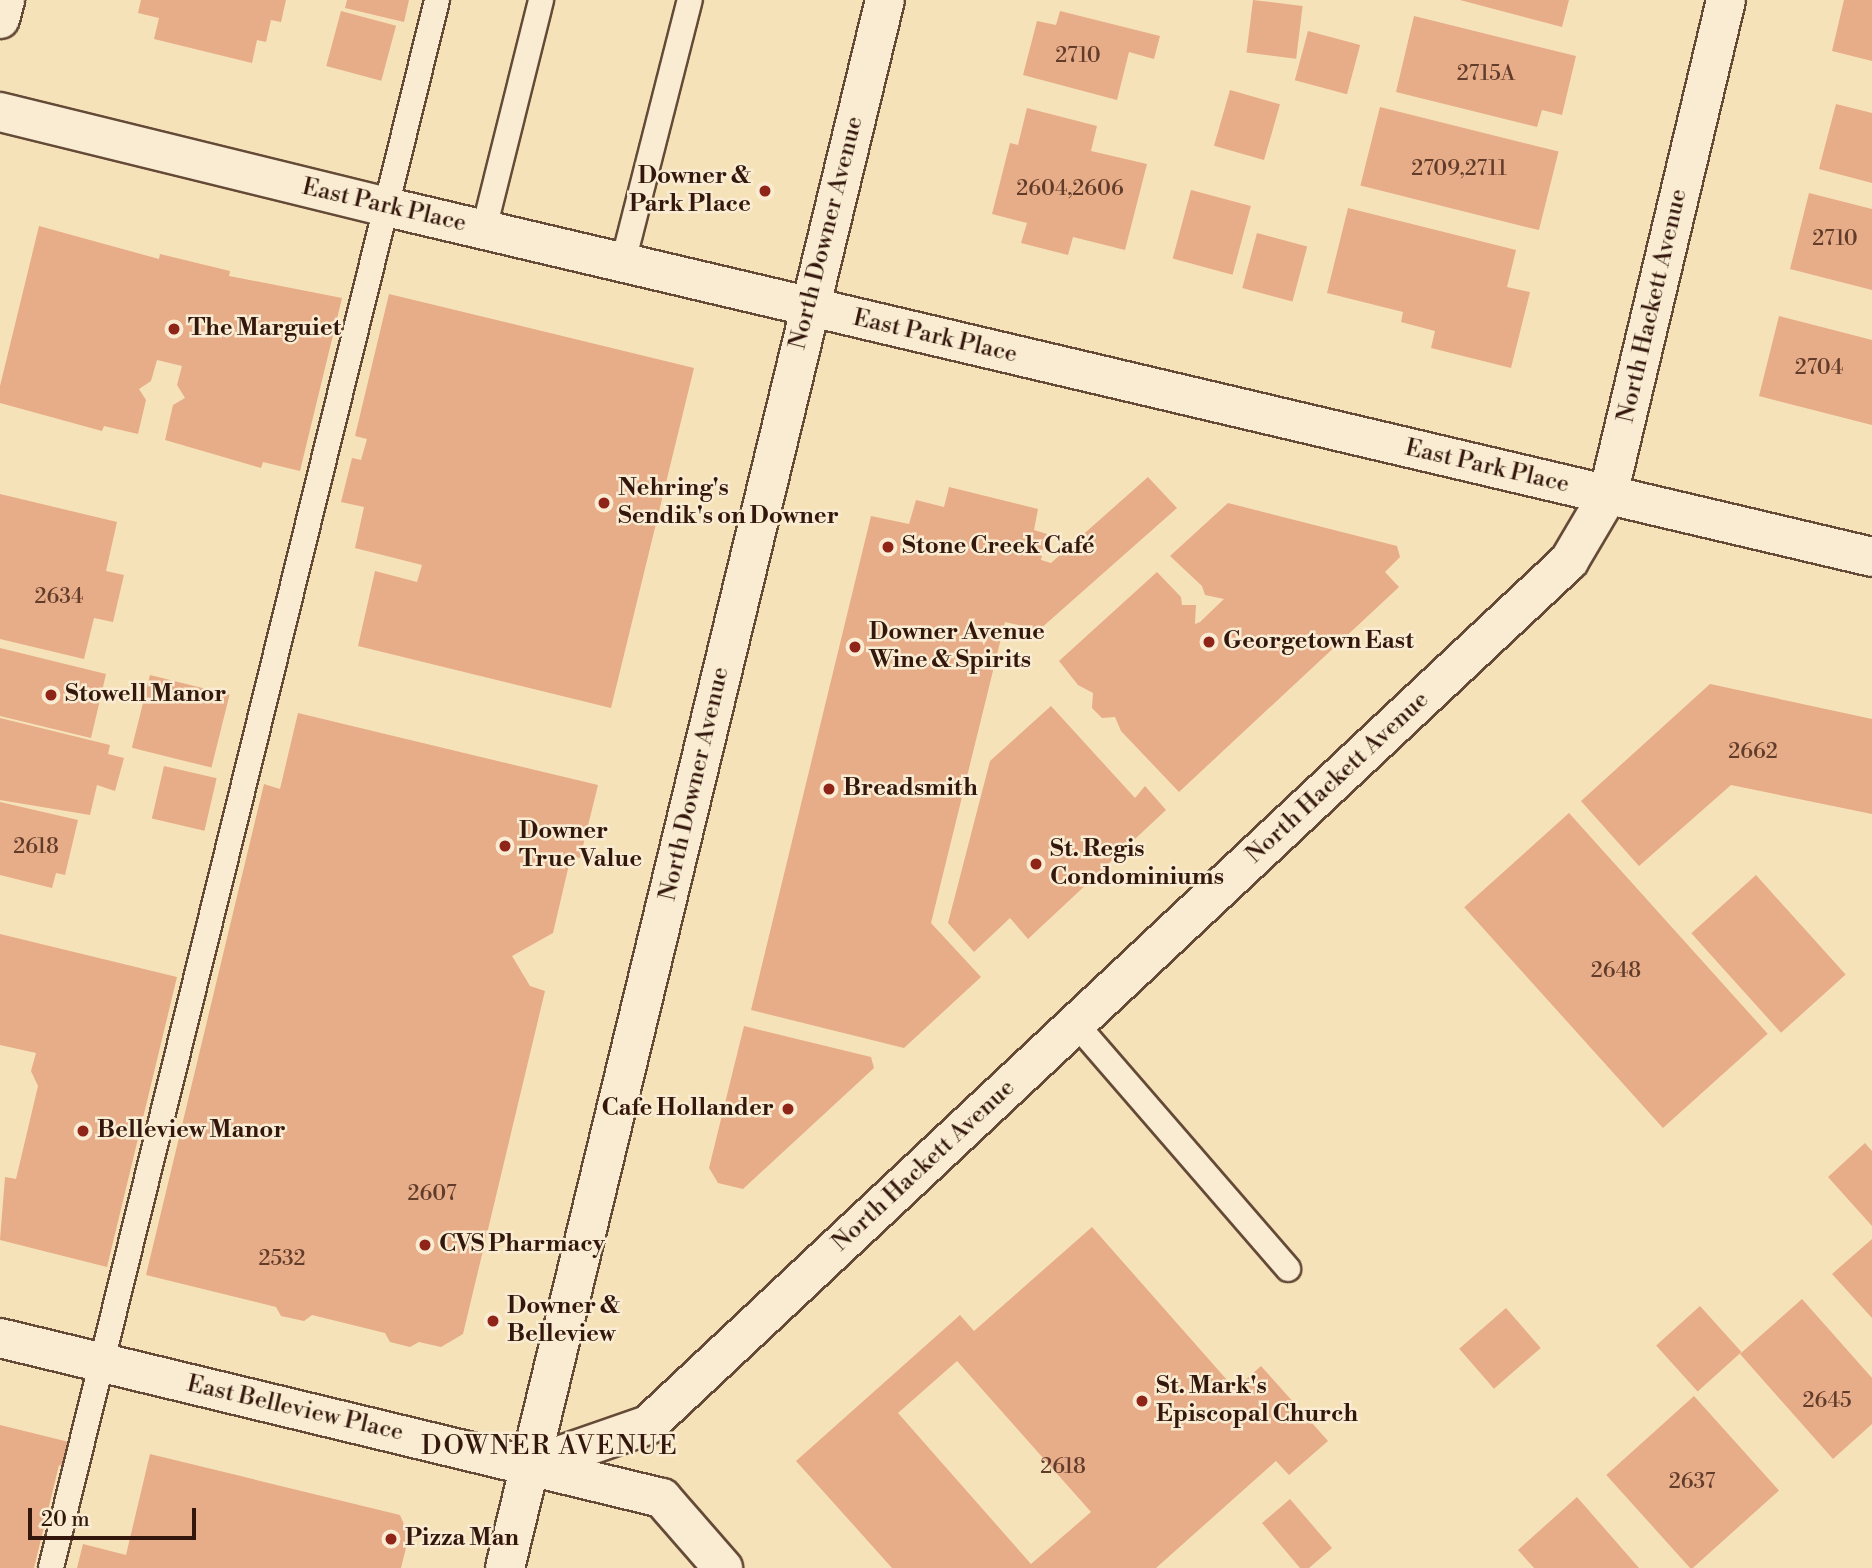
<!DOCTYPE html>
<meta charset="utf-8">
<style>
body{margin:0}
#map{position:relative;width:1872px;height:1568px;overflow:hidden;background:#f6e2b9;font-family:"Libre Bodoni",serif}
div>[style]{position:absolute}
.building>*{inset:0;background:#e7ac88;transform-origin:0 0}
.roads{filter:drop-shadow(2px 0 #644a37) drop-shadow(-2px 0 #644a37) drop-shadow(0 2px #644a37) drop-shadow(0 -2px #644a37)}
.lane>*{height:24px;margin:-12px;padding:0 12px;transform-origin:12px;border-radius:12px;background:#f9ecd2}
.street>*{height:38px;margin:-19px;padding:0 19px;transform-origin:19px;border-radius:19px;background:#f9ecd2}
.secondary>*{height:38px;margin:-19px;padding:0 19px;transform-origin:19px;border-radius:19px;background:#f9ecd2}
.dots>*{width:19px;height:19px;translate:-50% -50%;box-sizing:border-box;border:4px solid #f9ecd2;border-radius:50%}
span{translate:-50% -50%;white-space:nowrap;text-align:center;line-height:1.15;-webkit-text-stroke:5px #f9ecd2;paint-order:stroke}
.number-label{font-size:21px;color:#613c2b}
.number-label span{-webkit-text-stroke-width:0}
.poi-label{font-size:24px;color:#34170c;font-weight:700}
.right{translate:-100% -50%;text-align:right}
.left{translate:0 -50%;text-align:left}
.street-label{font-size:24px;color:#34170c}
.neighbourhood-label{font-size:26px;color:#34170c;letter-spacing:2px}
.scale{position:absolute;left:28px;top:1508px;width:168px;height:32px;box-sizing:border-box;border:4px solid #34170c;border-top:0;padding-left:9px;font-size:21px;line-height:24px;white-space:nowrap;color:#34170c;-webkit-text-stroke:5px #f9ecd2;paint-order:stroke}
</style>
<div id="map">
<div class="building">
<div style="clip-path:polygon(141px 0,286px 0,281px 22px,271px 20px,266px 42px,257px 40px,252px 63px,154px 39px,159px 18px,138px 13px)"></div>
<div style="clip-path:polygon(347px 0,409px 0,404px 22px,345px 8px)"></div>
<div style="left:1253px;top:0;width:50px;height:53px;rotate:7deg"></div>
<div style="clip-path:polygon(1460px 0,1569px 0,1562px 27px)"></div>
<div style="clip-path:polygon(1844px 0,1872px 0,1872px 61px,1832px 51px)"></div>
<div style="left:341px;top:11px;width:57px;height:57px;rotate:15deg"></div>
<div style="clip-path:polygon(1060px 11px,1160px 36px,1154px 59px,1129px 52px,1117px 100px,1023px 75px,1037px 21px,1056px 25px)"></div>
<div style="clip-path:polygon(1414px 16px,1576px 56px,1562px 115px,1542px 110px,1537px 127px,1396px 92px)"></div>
<div style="left:1308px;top:31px;width:54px;height:51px;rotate:15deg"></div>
<div style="left:1230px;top:90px;width:52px;height:58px;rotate:16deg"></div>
<div style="clip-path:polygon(1836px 104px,1872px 113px,1872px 183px,1819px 169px)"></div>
<div style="left:1380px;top:107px;width:184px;height:81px;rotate:14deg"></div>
<div style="clip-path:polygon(1027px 108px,1097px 126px,1091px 151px,1147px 164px,1125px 250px,1073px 237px,1068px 255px,1021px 243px,1027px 223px,992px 214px,1010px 143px,1018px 145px)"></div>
<div style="left:1191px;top:190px;width:62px;height:71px;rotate:15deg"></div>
<div style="clip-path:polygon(1809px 193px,1872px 209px,1872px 290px,1790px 269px)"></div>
<div style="clip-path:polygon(1348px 208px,1516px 250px,1507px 287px,1530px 292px,1511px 368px,1431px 348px,1435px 331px,1401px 322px,1403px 312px,1327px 293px)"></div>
<div style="clip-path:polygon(39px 226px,159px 259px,160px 254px,230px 271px,229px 276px,342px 298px,300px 471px,263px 462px,261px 468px,165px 440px,173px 405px,185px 398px,177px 385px,182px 366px,157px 360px,151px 381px,139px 389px,146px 400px,138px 434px,104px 426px,102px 431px,0 403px,0 386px)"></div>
<div style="left:1257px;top:233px;width:52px;height:57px;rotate:15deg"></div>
<div style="clip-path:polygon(389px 294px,694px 368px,611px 708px,358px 646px,375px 571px,417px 582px,422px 565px,355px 548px,364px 507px,341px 502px,352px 458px,361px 460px,367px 439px,355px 436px)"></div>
<div style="clip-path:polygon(1779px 316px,1872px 340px,1872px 425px,1759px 396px)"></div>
<div style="clip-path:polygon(1148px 477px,1177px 508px,1039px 630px,1005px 622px,931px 923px,981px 977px,904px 1048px,751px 1010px,871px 516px,909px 524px,916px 500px,944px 507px,949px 487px,1038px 509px,1034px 530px,1047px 534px,1041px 560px,1051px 563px)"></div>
<div style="clip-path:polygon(0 494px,117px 522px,106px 571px,124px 575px,113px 622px,94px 618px,84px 659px,0 639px)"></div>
<div style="clip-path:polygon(1228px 503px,1397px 546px,1400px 557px,1385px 572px,1399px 587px,1179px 792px,1121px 731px,1115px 717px,1102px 718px,1092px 708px,1093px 693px,1078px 685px,1059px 661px,1157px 572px,1181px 597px,1182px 605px,1196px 605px,1195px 624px,1200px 622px,1224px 599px,1205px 595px,1202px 586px,1170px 556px)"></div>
<div style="clip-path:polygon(0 648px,106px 674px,91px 738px,0 716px)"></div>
<div style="left:150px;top:675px;width:82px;height:75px;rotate:14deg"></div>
<div style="clip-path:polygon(1710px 684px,1872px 719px,1872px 814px,1731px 785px,1639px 866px,1581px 801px)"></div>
<div style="clip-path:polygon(1051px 706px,1135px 798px,1145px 786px,1166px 810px,1028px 939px,1010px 918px,974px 952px,948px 923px,990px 761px)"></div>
<div style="clip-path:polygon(298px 713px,598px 785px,580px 858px,571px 856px,553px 933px,512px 956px,530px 986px,545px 991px,463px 1334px,441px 1347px,419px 1342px,410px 1347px,390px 1342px,385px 1333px,312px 1315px,304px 1321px,281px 1316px,276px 1307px,146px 1275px,264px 784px,280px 789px)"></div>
<div style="clip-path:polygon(0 718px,110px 745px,108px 754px,124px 758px,115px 791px,97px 785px,90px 815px,0 800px)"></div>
<div style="left:164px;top:766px;width:54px;height:54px;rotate:13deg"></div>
<div style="clip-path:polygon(0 802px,78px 820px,65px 875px,56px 873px,52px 888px,0 875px)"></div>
<div style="left:1569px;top:813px;width:297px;height:141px;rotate:48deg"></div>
<div style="left:1756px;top:875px;width:134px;height:87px;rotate:48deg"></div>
<div style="clip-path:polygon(0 934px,177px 977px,107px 1267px,0 1240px,5px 1177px,16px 1179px,38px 1086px,31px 1071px,36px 1053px,0 1045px)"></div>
<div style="clip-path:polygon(744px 1026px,871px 1057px,874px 1068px,743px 1189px,718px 1183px,709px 1168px)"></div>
<div style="clip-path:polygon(1865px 1143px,1872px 1151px,1872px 1226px,1828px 1177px)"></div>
<div style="clip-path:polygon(evenodd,1092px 1227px,1235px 1389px,1261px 1366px,1328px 1441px,1289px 1475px,1276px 1461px,1156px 1568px,892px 1568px,796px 1461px,960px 1315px,974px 1331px,1092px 1227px,957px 1361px,1091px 1512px,1031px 1564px,898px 1413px,957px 1361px)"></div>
<div style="clip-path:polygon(1872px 1239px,1872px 1318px,1832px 1274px)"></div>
<div style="clip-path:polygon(1802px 1299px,1872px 1378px,1872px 1424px,1833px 1459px,1740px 1354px)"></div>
<div style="left:1700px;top:1306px;width:62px;height:59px;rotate:48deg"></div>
<div style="left:1506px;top:1308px;width:53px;height:62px;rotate:49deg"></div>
<div style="left:1694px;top:1396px;width:127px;height:118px;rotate:48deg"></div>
<div style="clip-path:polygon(0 1425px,69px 1442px,63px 1466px,59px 1465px,34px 1568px,0 1568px)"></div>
<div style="clip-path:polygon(150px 1454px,400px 1515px,409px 1536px,401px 1568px,77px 1568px,83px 1544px,126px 1555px)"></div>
<div style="clip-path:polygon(1577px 1497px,1639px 1568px,1534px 1568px,1518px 1550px)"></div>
<div style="clip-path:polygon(1290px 1499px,1332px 1548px,1309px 1568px,1300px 1568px,1262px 1523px)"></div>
</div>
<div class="roads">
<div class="lane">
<div style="left:484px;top:229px;width:236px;rotate:-76deg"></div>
<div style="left:623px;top:262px;width:270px;rotate:-75.7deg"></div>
<div style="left:1076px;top:1024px;width:324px;rotate:49.1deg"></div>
<div style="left:51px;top:1568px;width:1615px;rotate:-76.17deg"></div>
</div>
<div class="street">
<div style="left:0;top:19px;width:20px;rotate:-75deg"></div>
<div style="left:0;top:112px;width:398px;rotate:13.8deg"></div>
<div style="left:387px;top:207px;width:1526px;rotate:13.26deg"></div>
<div style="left:0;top:1338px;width:681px;rotate:13.59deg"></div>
<div style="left:662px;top:1498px;width:93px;rotate:48.9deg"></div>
<div style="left:530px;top:1466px;width:125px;rotate:-19.2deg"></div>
<div style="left:648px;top:1425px;width:1263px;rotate:-43.17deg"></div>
<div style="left:1569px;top:561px;width:77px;rotate:-59.4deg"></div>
<div style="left:1608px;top:495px;width:509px;rotate:-76.59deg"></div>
</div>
<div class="secondary">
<div style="left:505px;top:1568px;width:1613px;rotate:-76.38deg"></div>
</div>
</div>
<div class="dots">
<div style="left:765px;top:191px;background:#8f2418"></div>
<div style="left:174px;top:329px;background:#8f2418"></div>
<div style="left:604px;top:503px;background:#8f2418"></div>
<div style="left:888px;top:547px;background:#8f2418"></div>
<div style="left:1209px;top:642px;background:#8f2418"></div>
<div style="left:855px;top:647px;background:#8f2418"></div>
<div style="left:51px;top:695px;background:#8f2418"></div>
<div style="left:829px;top:789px;background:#8f2418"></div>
<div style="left:505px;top:846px;background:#8f2418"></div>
<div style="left:1036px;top:864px;background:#8f2418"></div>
<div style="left:788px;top:1109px;background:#8f2418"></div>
<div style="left:83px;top:1131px;background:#8f2418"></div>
<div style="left:425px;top:1245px;background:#8f2418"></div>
<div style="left:493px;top:1321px;background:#8f2418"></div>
<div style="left:1142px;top:1401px;background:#8f2418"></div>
<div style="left:391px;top:1539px;background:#8f2418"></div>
</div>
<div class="number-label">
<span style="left:1078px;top:56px">2710</span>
<span style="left:1486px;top:74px">2715A</span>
<span style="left:1459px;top:169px">2709,2711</span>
<span style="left:1070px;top:189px">2604,2606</span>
<span style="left:1835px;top:239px">2710</span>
<span style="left:1819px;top:368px">2704</span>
<span style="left:59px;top:597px">2634</span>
<span style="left:1753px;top:752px">2662</span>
<span style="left:36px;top:847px">2618</span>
<span style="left:1616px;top:971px">2648</span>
<span style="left:432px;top:1194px">2607</span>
<span style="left:282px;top:1259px">2532</span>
<span style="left:1827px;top:1401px">2645</span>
<span style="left:1063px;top:1467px">2618</span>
<span style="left:1692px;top:1482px">2637</span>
</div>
<div class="poi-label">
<span class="right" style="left:751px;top:191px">Downer &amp;<br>Park Place</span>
<span class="left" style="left:188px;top:329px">The Marguiet</span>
<span class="left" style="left:618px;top:503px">Nehring's<br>Sendik's on Downer</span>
<span class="left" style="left:902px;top:547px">Stone Creek Café</span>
<span class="left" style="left:869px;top:647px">Downer Avenue<br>Wine &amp; Spirits</span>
<span class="left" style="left:1223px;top:642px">Georgetown East</span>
<span class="left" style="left:65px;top:695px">Stowell Manor</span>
<span class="left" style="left:843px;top:789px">Breadsmith</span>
<span class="left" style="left:519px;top:846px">Downer<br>True Value</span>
<span class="left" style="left:1050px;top:864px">St. Regis<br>Condominiums</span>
<span class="right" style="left:774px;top:1109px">Cafe Hollander</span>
<span class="left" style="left:97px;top:1131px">Belleview Manor</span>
<span class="left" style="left:439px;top:1245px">CVS Pharmacy</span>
<span class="left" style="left:507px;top:1321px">Downer &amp;<br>Belleview</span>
<span class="left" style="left:1156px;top:1401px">St. Mark's<br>Episcopal Church</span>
<span class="left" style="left:405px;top:1539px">Pizza Man</span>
</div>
<div class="street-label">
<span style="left:384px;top:206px;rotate:13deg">East Park Place</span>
<span style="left:827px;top:233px;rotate:-76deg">North Downer Avenue</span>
<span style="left:1653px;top:306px;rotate:-77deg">North Hackett Avenue</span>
<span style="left:935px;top:337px;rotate:13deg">East Park Place</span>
<span style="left:1487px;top:467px;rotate:13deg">East Park Place</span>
<span style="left:1338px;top:778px;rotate:-43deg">North Hackett Avenue</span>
<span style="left:695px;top:784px;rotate:-77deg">North Downer Avenue</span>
<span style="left:924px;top:1166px;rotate:-43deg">North Hackett Avenue</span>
<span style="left:295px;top:1409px;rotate:13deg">East Belleview Place</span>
</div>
<div class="neighbourhood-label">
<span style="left:550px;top:1447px">DOWNER AVENUE</span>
</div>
<div class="scale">20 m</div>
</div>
